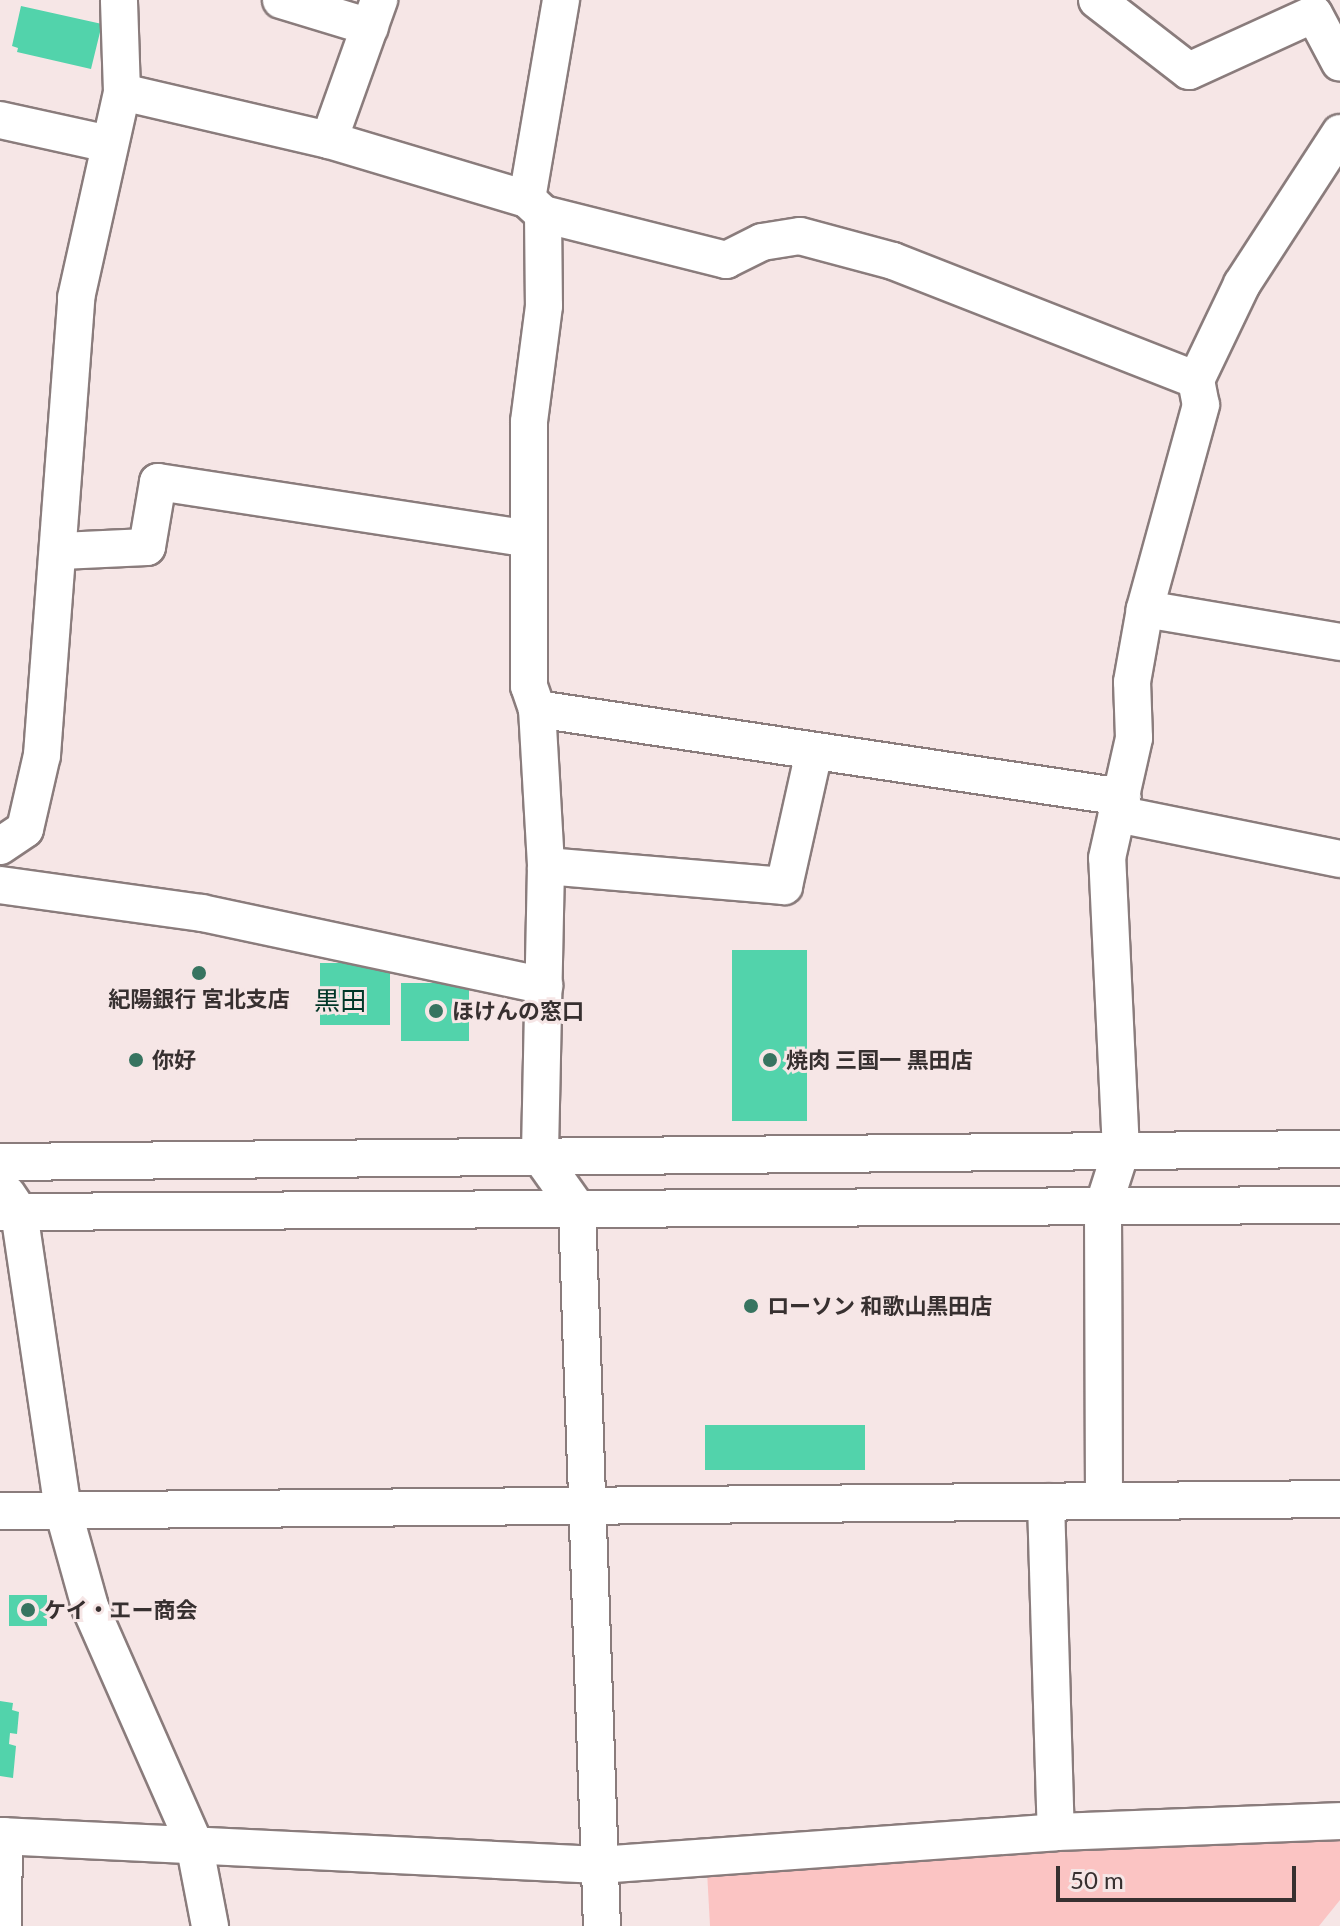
<!DOCTYPE html>
<meta charset="utf-8">
<style>
body{margin:0}
#map{position:relative;width:1340px;height:1926px;overflow:hidden;background:#f6e6e6;font-family:Lato,"Noto Sans JP",sans-serif}
div>[style]{position:absolute}
.green>*{inset:0;background:#fbc4c3}
.building>*{inset:0;background:#52d3ab;transform-origin:0 0}
.roads{filter:drop-shadow(2px 0 #8a7c7c) drop-shadow(-2px 0 #8a7c7c) drop-shadow(0 2px #8a7c7c) drop-shadow(0 -2px #8a7c7c)}
.minor>*{height:36px;margin:-18px;padding:0 18px;transform-origin:18px;border-radius:18px;background:#fff}
.dots>*{width:22px;height:22px;translate:-50% -50%;box-sizing:border-box;border:4px solid #f6e6e6;border-radius:50%}
span{translate:-50% -50%;white-space:nowrap;text-align:center;line-height:1.15;-webkit-text-stroke:6px #f6e6e6;paint-order:stroke}
.poi-label{font-size:22px;color:#373030;font-weight:700}
.left{translate:0 -50%;text-align:left}
.quarter-label{font-size:26px;color:#003627}
.scale{position:absolute;left:1056px;top:1866px;width:240px;height:36px;box-sizing:border-box;border:4px solid #373030;border-top:0;padding-left:10px;font-size:24px;line-height:28px;white-space:nowrap;color:#373030;-webkit-text-stroke:6px #f6e6e6;paint-order:stroke}
</style>
<div id="map">
<div class="green">
<div style="clip-path:polygon(1340px 1835px,1340px 1900px,1319px 1926px,710px 1926px,707px 1871px)"></div>
</div>
<div class="building">
<div style="clip-path:polygon(21px 6px,102px 24px,91px 69px,17px 52px,18px 48px,12px 46px)"></div>
<div style="left:732px;top:950px;width:75px;height:171px"></div>
<div style="left:320px;top:963px;width:70px;height:62px"></div>
<div style="left:401px;top:983px;width:68px;height:58px"></div>
<div style="left:865px;top:1425px;width:45px;height:160px;rotate:90deg"></div>
<div style="left:9px;top:1595px;width:38px;height:31px"></div>
<div style="clip-path:polygon(0 1701px,13px 1703px,12px 1710px,19px 1712px,17px 1734px,10px 1733px,9px 1744px,16px 1746px,13px 1778px,0 1776px)"></div>
</div>
<div class="roads">
<div class="minor">
<div style="left:281px;top:0;width:93px;rotate:16.9deg"></div>
<div style="left:1097px;top:0;width:116px;rotate:37.7deg"></div>
<div style="left:1189px;top:71px;width:137px;rotate:-24.5deg"></div>
<div style="left:1314px;top:14px;width:55px;rotate:62deg"></div>
<div style="left:122px;top:92px;width:212px;rotate:13.1deg"></div>
<div style="left:329px;top:140px;width:207px;rotate:16.6deg"></div>
<div style="left:527px;top:199px;width:22px;rotate:43deg"></div>
<div style="left:543px;top:214px;width:92px;rotate:89.4deg"></div>
<div style="left:544px;top:306px;width:117px;rotate:97.4deg"></div>
<div style="left:529px;top:422px;width:264px;rotate:90deg"></div>
<div style="left:529px;top:686px;width:24px;rotate:71deg"></div>
<div style="left:537px;top:709px;width:157px;rotate:86.7deg"></div>
<div style="left:546px;top:866px;width:290px;rotate:91.2deg"></div>
<div style="left:540px;top:1156px;width:64px;rotate:54.6deg"></div>
<div style="left:577px;top:1208px;width:718px;rotate:88.01deg"></div>
<div style="left:0;top:120px;width:112px;rotate:12.4deg"></div>
<div style="left:329px;top:140px;width:149px;rotate:-70.3deg"></div>
<div style="left:527px;top:199px;width:202px;rotate:-80.3deg"></div>
<div style="left:543px;top:214px;width:189px;rotate:14.1deg"></div>
<div style="left:726px;top:260px;width:40px;rotate:-26.6deg"></div>
<div style="left:762px;top:242px;width:38px;rotate:-9deg"></div>
<div style="left:800px;top:236px;width:96px;rotate:15deg"></div>
<div style="left:893px;top:261px;width:326px;rotate:21.4deg"></div>
<div style="left:1196px;top:380px;width:25px;rotate:79deg"></div>
<div style="left:1201px;top:405px;width:212px;rotate:105.4deg"></div>
<div style="left:1145px;top:609px;width:198px;rotate:9.6deg"></div>
<div style="left:1196px;top:380px;width:106px;rotate:-64.4deg"></div>
<div style="left:1242px;top:284px;width:180px;rotate:-57deg"></div>
<div style="left:61px;top:551px;width:86px;rotate:-2.7deg"></div>
<div style="left:147px;top:547px;width:66px;rotate:-80.4deg"></div>
<div style="left:158px;top:482px;width:375px;rotate:8.7deg"></div>
<div style="left:537px;top:709px;width:592px;rotate:8.55deg"></div>
<div style="left:1117px;top:814px;width:227px;rotate:11.4deg"></div>
<div style="left:0;top:846px;width:30px;rotate:-34deg"></div>
<div style="left:25px;top:829px;width:76px;rotate:-77.1deg"></div>
<div style="left:42px;top:755px;width:458px;rotate:-85.7deg"></div>
<div style="left:76px;top:298px;width:211px;rotate:-77.4deg"></div>
<div style="left:122px;top:92px;width:92px;rotate:-91.9deg"></div>
<div style="left:546px;top:866px;width:239px;rotate:4.8deg"></div>
<div style="left:784px;top:886px;width:137px;rotate:-77.4deg"></div>
<div style="left:0;top:885px;width:204px;rotate:7.9deg"></div>
<div style="left:202px;top:913px;width:350px;rotate:12deg"></div>
<div style="left:0;top:1162px;width:1340px;rotate:-0.56deg"></div>
<div style="left:7px;top:1194px;width:22px;rotate:56deg"></div>
<div style="left:19px;top:1212px;width:301px;rotate:81.6deg"></div>
<div style="left:63px;top:1510px;width:101px;rotate:74.4deg"></div>
<div style="left:90px;top:1607px;width:258px;rotate:66.2deg"></div>
<div style="left:194px;top:1843px;width:85px;rotate:79.1deg"></div>
<div style="left:0;top:1212px;width:1340px;rotate:-0.3deg"></div>
<div style="left:1104px;top:1498px;width:291px;rotate:-90.2deg"></div>
<div style="left:1103px;top:1207px;width:59px;rotate:-72.2deg"></div>
<div style="left:1121px;top:1151px;width:293px;rotate:-92.7deg"></div>
<div style="left:1107px;top:858px;width:123px;rotate:-77.3deg"></div>
<div style="left:1134px;top:738px;width:56px;rotate:-92deg"></div>
<div style="left:1132px;top:682px;width:74px;rotate:-79.9deg"></div>
<div style="left:1046px;top:1502px;width:330px;rotate:88.3deg"></div>
<div style="left:0;top:1511px;width:1340px;rotate:-0.51deg"></div>
<div style="left:0;top:1836px;width:600px;rotate:2.77deg"></div>
<div style="left:599px;top:1865px;width:458px;rotate:-4.1deg"></div>
<div style="left:1056px;top:1832px;width:284px;rotate:-2.2deg"></div>
<div style="left:3px;top:1926px;width:90px;rotate:-89.4deg"></div>
</div>
</div>
<div class="dots">
<div style="left:199px;top:973px;background:#377460"></div>
<div style="left:436px;top:1011px;background:#377460"></div>
<div style="left:136px;top:1060px;background:#377460"></div>
<div style="left:770px;top:1060px;background:#377460"></div>
<div style="left:751px;top:1306px;background:#377460"></div>
<div style="left:28px;top:1610px;background:#377460"></div>
</div>
<div class="poi-label">
<span style="left:199px;top:999px">紀陽銀行 宮北支店</span>
<span class="left" style="left:452px;top:1011px">ほけんの窓口</span>
<span class="left" style="left:152px;top:1060px">你好</span>
<span class="left" style="left:786px;top:1060px">焼肉 三国一 黒田店</span>
<span class="left" style="left:767px;top:1306px">ローソン 和歌山黒田店</span>
<span class="left" style="left:44px;top:1610px">ケイ・エー商会</span>
</div>
<div class="quarter-label">
<span style="left:340px;top:1001px">黒田</span>
</div>
<div class="scale">50 m</div>
</div>
